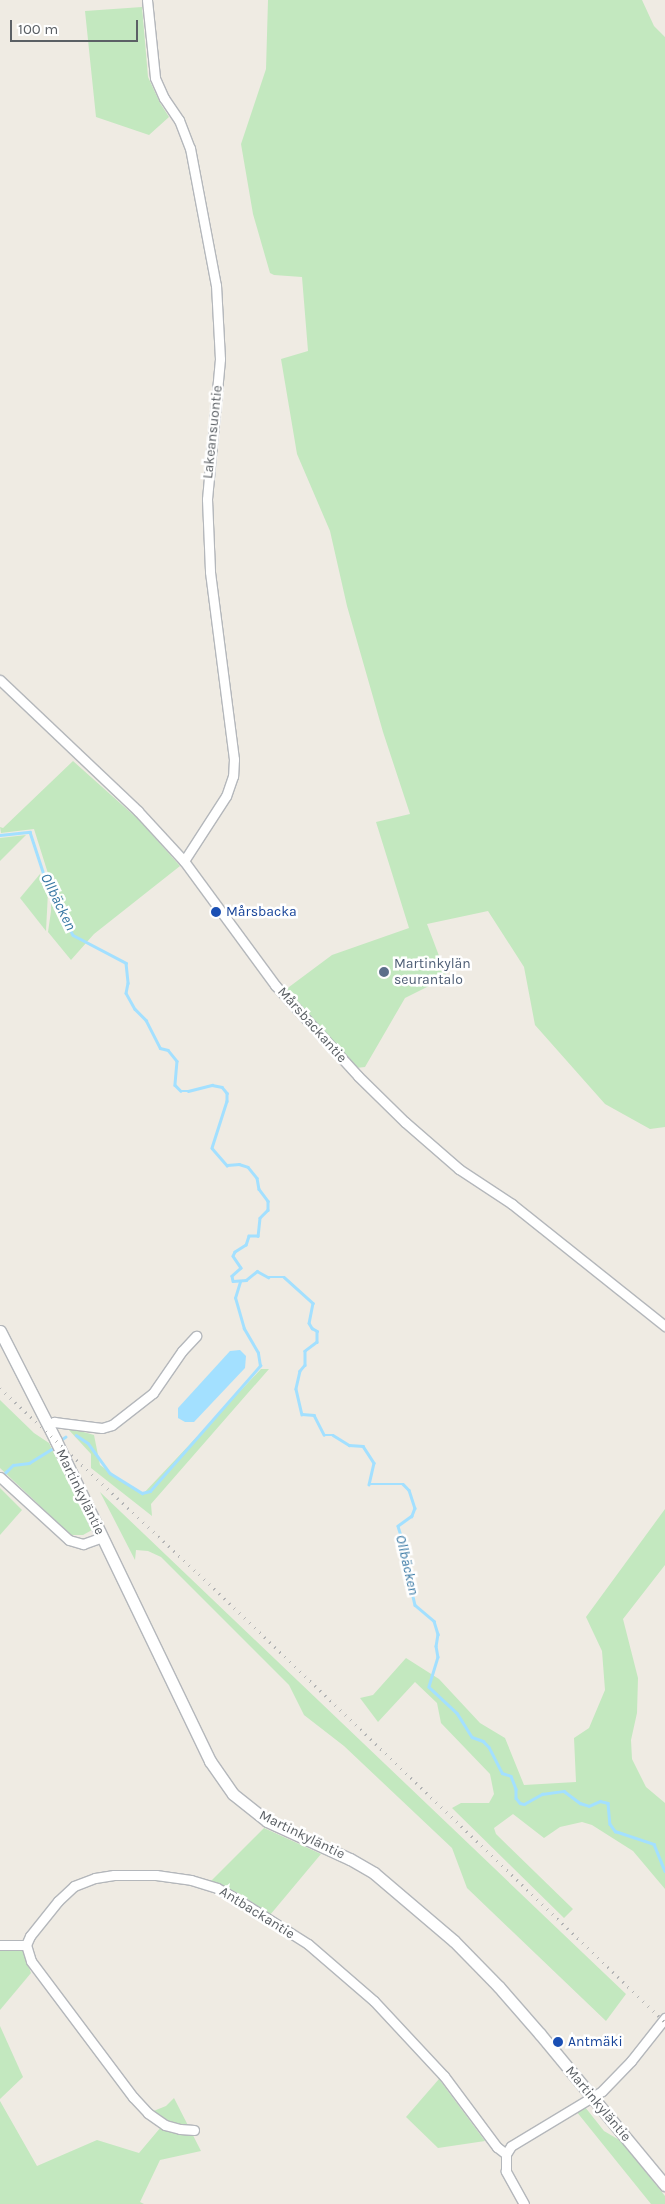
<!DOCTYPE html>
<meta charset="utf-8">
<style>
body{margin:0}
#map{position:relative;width:665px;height:2204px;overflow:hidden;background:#efebe3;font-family:Karla,sans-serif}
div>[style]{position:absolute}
.green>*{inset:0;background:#c3e8bf}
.water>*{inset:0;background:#a3e0ff}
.stream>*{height:2.5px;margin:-1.25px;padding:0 1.25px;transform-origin:1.25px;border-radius:1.25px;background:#a3e0ff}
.roads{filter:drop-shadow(1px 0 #b4b7bb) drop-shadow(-1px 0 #b4b7bb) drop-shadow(0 1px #b4b7bb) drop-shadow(0 -1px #b4b7bb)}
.minor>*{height:9px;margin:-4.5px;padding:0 4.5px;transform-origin:4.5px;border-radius:4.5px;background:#fff}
.tertiary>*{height:11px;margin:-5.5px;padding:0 5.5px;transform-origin:5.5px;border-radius:5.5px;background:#fff}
.rail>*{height:2.5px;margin-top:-1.25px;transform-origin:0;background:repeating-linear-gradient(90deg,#b3b4b5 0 1px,transparent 0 7px)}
.dots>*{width:14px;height:14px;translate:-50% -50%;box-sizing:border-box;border:2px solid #fff;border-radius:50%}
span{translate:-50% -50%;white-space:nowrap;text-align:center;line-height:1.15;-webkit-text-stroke:5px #fff;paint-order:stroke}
.street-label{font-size:14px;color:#5b6065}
.transit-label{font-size:14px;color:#164399}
.left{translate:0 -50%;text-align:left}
.service-label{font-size:14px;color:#4e5e75}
.water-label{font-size:15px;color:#3777a3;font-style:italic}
.scale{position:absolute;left:10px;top:20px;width:128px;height:22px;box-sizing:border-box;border:2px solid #5b6065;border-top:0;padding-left:6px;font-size:15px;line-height:18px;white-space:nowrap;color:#5b6065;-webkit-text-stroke:4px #fff;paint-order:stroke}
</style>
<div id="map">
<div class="green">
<div style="clip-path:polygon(268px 0,642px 0,654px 26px,665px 37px,665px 1127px,650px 1129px,605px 1104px,535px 1025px,524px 967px,488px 911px,427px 924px,447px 977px,405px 998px,365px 1067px,356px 1068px,285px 990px,332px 955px,409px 928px,376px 822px,410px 814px,383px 732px,347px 606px,330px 531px,297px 454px,281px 359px,308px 351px,302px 277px,274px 275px,270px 273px,253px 214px,241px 144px,266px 69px)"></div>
<div style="clip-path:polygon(142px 7px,148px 77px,160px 103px,169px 117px,149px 135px,96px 117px,85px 11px)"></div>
<div style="clip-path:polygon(73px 761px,139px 820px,180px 866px,94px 934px,71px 960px,48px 932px,51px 911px,51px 883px,34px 829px,1px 833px,0 827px,3px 828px)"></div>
<div style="clip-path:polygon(26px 835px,0 861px,0 838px)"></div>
<div style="clip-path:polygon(40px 874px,48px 892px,46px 931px,20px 898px)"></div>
<div style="clip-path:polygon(261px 1369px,269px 1369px,151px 1504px,152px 1516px,91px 1468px,91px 1454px,68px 1429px,73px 1429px,94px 1435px,100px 1465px,142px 1495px)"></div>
<div style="clip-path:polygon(0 1400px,34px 1433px,49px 1443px,92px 1530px,83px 1535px,71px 1535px,0 1468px)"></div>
<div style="clip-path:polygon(0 1488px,22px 1510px,0 1535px)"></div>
<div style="clip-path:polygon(100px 1492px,626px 1994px,606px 2021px,467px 1888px,452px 1848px,344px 1746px,304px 1715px,289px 1685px,161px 1557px,148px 1551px,136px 1550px,135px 1560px)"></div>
<div style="clip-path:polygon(665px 1509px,665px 1565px,623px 1619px,638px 1678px,637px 1713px,631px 1740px,632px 1759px,646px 1787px,665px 1803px,665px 1889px,633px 1851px,592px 1825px,582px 1822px,560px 1827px,544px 1838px,513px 1814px,494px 1828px,496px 1834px,573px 1909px,564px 1918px,452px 1808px,461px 1803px,489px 1803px,494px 1794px,490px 1774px,441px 1723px,437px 1703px,415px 1682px,378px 1722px,360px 1698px,373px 1695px,406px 1658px,439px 1679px,480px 1723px,505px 1738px,524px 1785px,576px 1782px,574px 1738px,589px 1728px,605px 1690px,602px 1651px,586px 1617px)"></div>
<div style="clip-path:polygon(264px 1828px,321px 1854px,270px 1915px,242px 1895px,211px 1881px)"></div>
<div style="clip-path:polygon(0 1948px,16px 1948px,23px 1951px,31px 1973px,0 2010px)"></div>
<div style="clip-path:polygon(0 2026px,23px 2077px,0 2099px)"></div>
<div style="clip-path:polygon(439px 2079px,485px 2141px,438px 2148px,406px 2117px)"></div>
<div style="clip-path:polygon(174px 2098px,201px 2151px,160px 2160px,140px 2202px,144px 2204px,0 2204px,0 2101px,37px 2166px,97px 2140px,139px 2153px,161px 2127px,151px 2112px,166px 2106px)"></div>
<div style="clip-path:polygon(585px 2107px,604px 2131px,621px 2141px,665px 2196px,665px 2204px,651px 2204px,576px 2111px)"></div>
</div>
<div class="water">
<div style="clip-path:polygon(240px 1350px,246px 1356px,245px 1368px,194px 1422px,185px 1422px,178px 1418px,178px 1408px,230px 1351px)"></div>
</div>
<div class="stream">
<div style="left:0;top:835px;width:30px;rotate:-6deg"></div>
<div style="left:30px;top:832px;width:55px;rotate:71.9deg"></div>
<div style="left:47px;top:884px;width:57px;rotate:63deg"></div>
<div style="left:73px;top:935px;width:60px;rotate:27.8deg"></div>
<div style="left:126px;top:963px;width:20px;rotate:84deg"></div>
<div style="left:128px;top:983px;width:10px;rotate:101deg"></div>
<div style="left:126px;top:993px;width:18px;rotate:61deg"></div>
<div style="left:135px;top:1009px;width:16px;rotate:45deg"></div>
<div style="left:146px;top:1020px;width:31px;rotate:63deg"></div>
<div style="left:160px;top:1048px;width:8px;rotate:14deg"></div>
<div style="left:168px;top:1050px;width:14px;rotate:51deg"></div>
<div style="left:177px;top:1061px;width:24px;rotate:95deg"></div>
<div style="left:175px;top:1085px;width:8px;rotate:45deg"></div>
<div style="left:181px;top:1091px;width:7px"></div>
<div style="left:188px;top:1091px;width:25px;rotate:-14deg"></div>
<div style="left:212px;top:1085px;width:10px;rotate:11deg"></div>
<div style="left:222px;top:1087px;width:8px;rotate:50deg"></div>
<div style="left:227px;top:1093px;width:8px;rotate:90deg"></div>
<div style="left:227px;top:1101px;width:49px;rotate:107.7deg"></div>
<div style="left:212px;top:1148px;width:23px;rotate:49deg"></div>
<div style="left:227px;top:1165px;width:12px;rotate:-5deg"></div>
<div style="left:239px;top:1164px;width:9px;rotate:18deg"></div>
<div style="left:248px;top:1167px;width:14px;rotate:51deg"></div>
<div style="left:257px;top:1178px;width:11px;rotate:80deg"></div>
<div style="left:259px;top:1189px;width:15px;rotate:53deg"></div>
<div style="left:268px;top:1201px;width:9px;rotate:90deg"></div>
<div style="left:268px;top:1210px;width:11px;rotate:135deg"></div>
<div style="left:260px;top:1218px;width:18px;rotate:96deg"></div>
<div style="left:258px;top:1236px;width:9px;rotate:180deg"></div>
<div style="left:249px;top:1236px;width:9px;rotate:108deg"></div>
<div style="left:246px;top:1245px;width:13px;rotate:148deg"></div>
<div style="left:235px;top:1252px;width:4px;rotate:117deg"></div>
<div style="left:233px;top:1256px;width:14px;rotate:56deg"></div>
<div style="left:241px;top:1268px;width:12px;rotate:138deg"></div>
<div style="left:232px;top:1276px;width:5px;rotate:79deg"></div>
<div style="left:233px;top:1281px;width:13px;rotate:-4deg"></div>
<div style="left:246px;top:1280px;width:14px;rotate:-39deg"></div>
<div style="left:257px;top:1271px;width:13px;rotate:29deg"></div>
<div style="left:268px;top:1277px;width:16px"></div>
<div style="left:284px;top:1277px;width:39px;rotate:42deg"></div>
<div style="left:313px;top:1303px;width:20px;rotate:101deg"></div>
<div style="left:309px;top:1323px;width:6px;rotate:59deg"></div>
<div style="left:312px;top:1328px;width:6px;rotate:31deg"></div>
<div style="left:317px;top:1331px;width:11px;rotate:90deg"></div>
<div style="left:317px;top:1342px;width:15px;rotate:143deg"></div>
<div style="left:305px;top:1351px;width:14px;rotate:90deg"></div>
<div style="left:305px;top:1365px;width:8px;rotate:130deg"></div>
<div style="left:300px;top:1371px;width:18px;rotate:103deg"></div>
<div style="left:296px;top:1389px;width:26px;rotate:77deg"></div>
<div style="left:302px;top:1414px;width:12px;rotate:5deg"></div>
<div style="left:314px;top:1415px;width:22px;rotate:63deg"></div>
<div style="left:324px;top:1435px;width:9px"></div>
<div style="left:333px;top:1435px;width:19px;rotate:32deg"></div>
<div style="left:349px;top:1445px;width:14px;rotate:4deg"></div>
<div style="left:363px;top:1446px;width:20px;rotate:57deg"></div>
<div style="left:374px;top:1463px;width:22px;rotate:103deg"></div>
<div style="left:369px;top:1484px;width:34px"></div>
<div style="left:403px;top:1484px;width:8px;rotate:45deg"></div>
<div style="left:409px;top:1490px;width:19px;rotate:72deg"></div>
<div style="left:415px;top:1508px;width:9px;rotate:111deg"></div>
<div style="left:412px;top:1516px;width:17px;rotate:144deg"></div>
<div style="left:398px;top:1526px;width:24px;rotate:73deg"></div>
<div style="left:405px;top:1549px;width:8px;rotate:97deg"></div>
<div style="left:404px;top:1557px;width:49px;rotate:77.1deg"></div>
<div style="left:415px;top:1605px;width:25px;rotate:40deg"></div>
<div style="left:434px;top:1621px;width:14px;rotate:73deg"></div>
<div style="left:438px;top:1634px;width:12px;rotate:99deg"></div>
<div style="left:436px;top:1646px;width:11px;rotate:80deg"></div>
<div style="left:438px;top:1657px;width:31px;rotate:107deg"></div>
<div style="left:429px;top:1687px;width:38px;rotate:43deg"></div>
<div style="left:457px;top:1713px;width:28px;rotate:58deg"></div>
<div style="left:472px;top:1737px;width:12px;rotate:20deg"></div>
<div style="left:483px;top:1741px;width:8px;rotate:45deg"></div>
<div style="left:489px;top:1747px;width:29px;rotate:63deg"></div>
<div style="left:502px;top:1773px;width:9px;rotate:18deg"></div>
<div style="left:511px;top:1776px;width:14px;rotate:69deg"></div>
<div style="left:516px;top:1789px;width:9px;rotate:90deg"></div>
<div style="left:516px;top:1798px;width:6px;rotate:51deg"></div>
<div style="left:520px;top:1803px;width:4px;rotate:14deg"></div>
<div style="left:524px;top:1804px;width:21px;rotate:-29deg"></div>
<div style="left:542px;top:1794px;width:22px;rotate:-8deg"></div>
<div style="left:564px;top:1791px;width:20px;rotate:37deg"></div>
<div style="left:580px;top:1803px;width:9px;rotate:18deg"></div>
<div style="left:589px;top:1806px;width:12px;rotate:-24deg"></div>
<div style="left:600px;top:1801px;width:8px;rotate:14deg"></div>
<div style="left:608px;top:1803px;width:21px;rotate:85deg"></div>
<div style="left:610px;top:1824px;width:9px;rotate:54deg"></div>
<div style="left:615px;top:1831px;width:41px;rotate:18.4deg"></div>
<div style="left:654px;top:1844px;width:29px;rotate:68deg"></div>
<div style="left:76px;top:1435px;width:14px;rotate:34deg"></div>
<div style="left:88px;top:1443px;width:37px;rotate:54deg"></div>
<div style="left:110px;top:1473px;width:38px;rotate:32deg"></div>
<div style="left:142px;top:1493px;width:8px;rotate:-14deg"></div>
<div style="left:150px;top:1491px;width:167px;rotate:-48.7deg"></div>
<div style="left:260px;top:1366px;width:13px;rotate:-99deg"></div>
<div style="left:258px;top:1353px;width:28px;rotate:-120deg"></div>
<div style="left:244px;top:1329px;width:32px;rotate:-106deg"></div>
<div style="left:235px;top:1298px;width:17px;rotate:-73deg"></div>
<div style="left:62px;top:1439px;width:4px;rotate:-34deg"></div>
<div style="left:5px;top:1473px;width:11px;rotate:-45deg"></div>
<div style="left:13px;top:1465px;width:16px;rotate:-7deg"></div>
<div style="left:29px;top:1463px;width:26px;rotate:-32deg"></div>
</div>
<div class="roads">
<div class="minor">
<div style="left:147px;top:0;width:78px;rotate:84.1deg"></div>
<div style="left:155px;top:78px;width:22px;rotate:66deg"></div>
<div style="left:164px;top:98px;width:27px;rotate:56deg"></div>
<div style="left:179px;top:120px;width:30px;rotate:69deg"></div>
<div style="left:190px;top:148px;width:139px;rotate:79.3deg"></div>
<div style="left:216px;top:285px;width:74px;rotate:86.9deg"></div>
<div style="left:220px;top:359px;width:141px;rotate:95.3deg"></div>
<div style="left:207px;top:499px;width:73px;rotate:87.6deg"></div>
<div style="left:210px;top:572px;width:189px;rotate:82.7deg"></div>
<div style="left:234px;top:759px;width:17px;rotate:93deg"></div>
<div style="left:233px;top:776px;width:21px;rotate:109deg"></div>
<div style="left:226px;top:796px;width:77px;rotate:122.9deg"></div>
<div style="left:0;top:680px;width:190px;rotate:43.5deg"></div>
<div style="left:138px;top:811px;width:68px;rotate:47.4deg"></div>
<div style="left:184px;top:861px;width:154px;rotate:53.7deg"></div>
<div style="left:275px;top:985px;width:123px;rotate:47.6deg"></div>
<div style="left:358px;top:1076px;width:66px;rotate:44.4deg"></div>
<div style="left:405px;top:1122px;width:72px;rotate:41deg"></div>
<div style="left:459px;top:1169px;width:64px;rotate:33.4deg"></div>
<div style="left:512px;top:1204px;width:196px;rotate:38.6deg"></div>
<div style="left:48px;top:1425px;width:7px;rotate:-27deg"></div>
<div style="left:54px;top:1422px;width:48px;rotate:7.1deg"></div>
<div style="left:102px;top:1428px;width:10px;rotate:-17deg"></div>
<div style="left:112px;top:1425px;width:52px;rotate:-38deg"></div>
<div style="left:153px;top:1393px;width:51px;rotate:-55.4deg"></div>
<div style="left:182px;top:1351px;width:21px;rotate:-47deg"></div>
<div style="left:0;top:1477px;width:93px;rotate:42.4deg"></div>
<div style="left:69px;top:1540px;width:15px;rotate:16deg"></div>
<div style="left:83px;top:1544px;width:20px;rotate:-20deg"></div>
<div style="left:0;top:1945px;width:26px"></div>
<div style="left:194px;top:2130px;width:14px;rotate:-176deg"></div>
<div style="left:180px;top:2129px;width:16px;rotate:-165deg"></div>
<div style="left:165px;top:2125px;width:21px;rotate:-145deg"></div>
<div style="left:148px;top:2113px;width:22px;rotate:-133deg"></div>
<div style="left:133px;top:2097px;width:170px;rotate:-126.9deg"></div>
<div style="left:31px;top:1961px;width:17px;rotate:-107deg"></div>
<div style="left:26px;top:1945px;width:10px;rotate:-66deg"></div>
<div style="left:30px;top:1936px;width:45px;rotate:-51.3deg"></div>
<div style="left:58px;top:1901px;width:22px;rotate:-43deg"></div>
<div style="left:74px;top:1886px;width:22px;rotate:-21deg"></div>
<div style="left:95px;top:1878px;width:19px;rotate:-9deg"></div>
<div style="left:114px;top:1875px;width:42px"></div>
<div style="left:156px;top:1875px;width:35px;rotate:8deg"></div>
<div style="left:191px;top:1880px;width:27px;rotate:17deg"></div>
<div style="left:217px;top:1888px;width:26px;rotate:29deg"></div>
<div style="left:240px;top:1901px;width:80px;rotate:32.3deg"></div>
<div style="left:308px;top:1944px;width:87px;rotate:40.8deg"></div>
<div style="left:374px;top:2001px;width:103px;rotate:47deg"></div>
<div style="left:444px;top:2076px;width:89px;rotate:53.3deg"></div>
<div style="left:497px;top:2147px;width:11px;rotate:38deg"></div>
<div style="left:524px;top:2204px;width:38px;rotate:-119deg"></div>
<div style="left:506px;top:2171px;width:17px;rotate:-90deg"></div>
<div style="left:506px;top:2154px;width:9px;rotate:-58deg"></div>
<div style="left:511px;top:2146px;width:106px;rotate:-31.1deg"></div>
<div style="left:602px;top:2091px;width:42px;rotate:-46deg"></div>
<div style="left:631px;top:2061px;width:55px;rotate:-51.7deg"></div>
</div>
<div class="tertiary">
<div style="left:0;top:1331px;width:123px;rotate:63deg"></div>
<div style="left:56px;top:1441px;width:355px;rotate:64.3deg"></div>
<div style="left:210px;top:1761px;width:40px;rotate:55.1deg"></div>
<div style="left:233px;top:1794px;width:43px;rotate:38.5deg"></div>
<div style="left:267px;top:1821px;width:91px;rotate:24.6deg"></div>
<div style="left:350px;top:1859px;width:28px;rotate:30deg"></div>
<div style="left:374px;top:1873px;width:105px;rotate:40.4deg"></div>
<div style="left:454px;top:1941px;width:64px;rotate:45.6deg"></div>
<div style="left:499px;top:1987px;width:62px;rotate:48.9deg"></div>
<div style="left:540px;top:2034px;width:196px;rotate:50.4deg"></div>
</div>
</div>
<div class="rail">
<div style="left:0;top:1388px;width:272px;rotate:43.1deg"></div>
<div style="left:199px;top:1574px;width:646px;rotate:43.87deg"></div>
</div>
<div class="dots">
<div style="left:216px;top:912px;background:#1a4fb4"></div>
<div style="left:384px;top:972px;background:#5c6f8a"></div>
<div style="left:558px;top:2042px;background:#1a4fb4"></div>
</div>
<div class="street-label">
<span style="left:213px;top:432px;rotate:-84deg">Lakeansuontie</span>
<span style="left:312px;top:1025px;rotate:48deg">Mårsbackantie</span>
<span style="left:80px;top:1492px;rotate:64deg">Martinkyläntie</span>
<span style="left:302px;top:1835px;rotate:26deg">Martinkyläntie</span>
<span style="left:257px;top:1913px;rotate:32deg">Antbackantie</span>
<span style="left:598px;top:2104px;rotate:50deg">Martinkyläntie</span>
</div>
<div class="transit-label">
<span class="left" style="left:226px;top:912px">Mårsbacka</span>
<span class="left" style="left:568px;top:2042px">Antmäki</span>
</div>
<div class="service-label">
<span class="left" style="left:394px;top:972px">Martinkylän<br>seurantalo</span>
</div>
<div class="water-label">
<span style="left:58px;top:902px;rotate:64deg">Ollbäcken</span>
<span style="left:407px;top:1565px;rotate:77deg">Ollbäcken</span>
</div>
<div class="scale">100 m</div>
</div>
